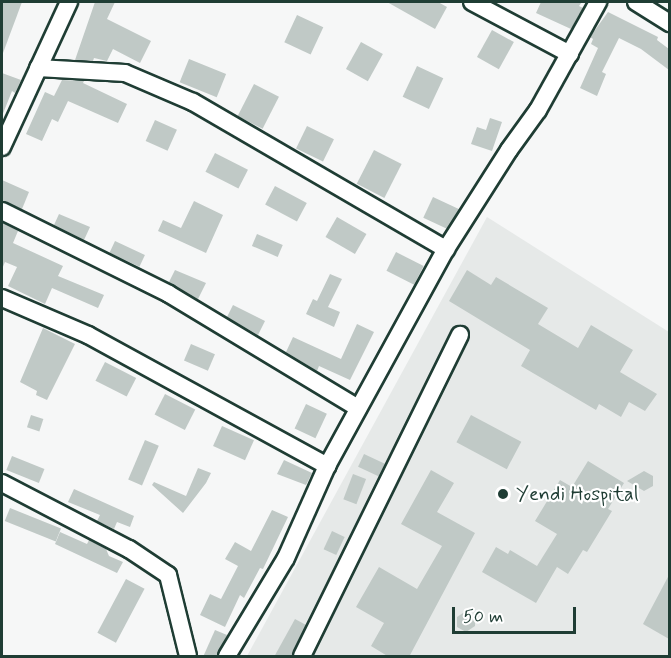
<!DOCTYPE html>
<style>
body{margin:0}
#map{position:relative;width:671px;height:658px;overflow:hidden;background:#f6f7f7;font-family:Mynerve,sans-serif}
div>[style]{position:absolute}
.built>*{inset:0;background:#e6e9e8}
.building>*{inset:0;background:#c0c9c6;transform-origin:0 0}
.roads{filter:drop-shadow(2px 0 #1f3d34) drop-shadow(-2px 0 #1f3d34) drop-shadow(0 2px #1f3d34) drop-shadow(0 -2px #1f3d34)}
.minor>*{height:16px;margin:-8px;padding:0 8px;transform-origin:8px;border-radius:8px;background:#fff}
.dots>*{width:16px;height:16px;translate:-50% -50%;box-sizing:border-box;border:3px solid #fff;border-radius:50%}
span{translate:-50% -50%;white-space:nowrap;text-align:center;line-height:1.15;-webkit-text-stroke:4.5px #fff;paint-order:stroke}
.poi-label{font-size:20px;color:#1f3d34}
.left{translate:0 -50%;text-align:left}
.frame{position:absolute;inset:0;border:3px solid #1f3d34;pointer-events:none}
.scale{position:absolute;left:452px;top:607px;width:124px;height:27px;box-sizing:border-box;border:3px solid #1f3d34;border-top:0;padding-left:8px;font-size:18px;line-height:21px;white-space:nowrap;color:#1f3d34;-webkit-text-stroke:4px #fff;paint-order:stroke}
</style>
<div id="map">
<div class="built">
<div style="clip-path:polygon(487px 217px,669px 332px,669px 656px,247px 656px)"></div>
</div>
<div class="building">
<div style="clip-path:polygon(2px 2px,22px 2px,3px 53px,2px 52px)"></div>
<div style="clip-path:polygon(95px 2px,115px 2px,107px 19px,151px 41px,140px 63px,113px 49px,107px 61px,94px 58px,93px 61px,75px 60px)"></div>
<div style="clip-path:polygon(387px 2px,438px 2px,447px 7px,435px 29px)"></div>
<div style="clip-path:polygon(541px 2px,582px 2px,579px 6px,583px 8px,571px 29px,536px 13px)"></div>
<div style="clip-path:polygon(608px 12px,658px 37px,657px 40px,669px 49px,669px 70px,641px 49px,619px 38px,602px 72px,606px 74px,597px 96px,580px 88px,598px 48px,591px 44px,593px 39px,590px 37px)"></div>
<div style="left:297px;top:15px;width:29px;height:30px;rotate:25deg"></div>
<div style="left:492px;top:30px;width:25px;height:31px;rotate:29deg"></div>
<div style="left:361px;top:42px;width:25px;height:31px;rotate:29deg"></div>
<div style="left:189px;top:59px;width:40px;height:25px;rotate:22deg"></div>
<div style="left:417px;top:66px;width:29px;height:34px;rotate:25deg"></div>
<div style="clip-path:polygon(2px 73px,21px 80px,15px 93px,12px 91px,2px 116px)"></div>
<div style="clip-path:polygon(62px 80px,84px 81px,83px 83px,127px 104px,118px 123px,68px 101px,58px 122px,52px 119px,42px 141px,26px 134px,45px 92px,54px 96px)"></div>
<div style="left:254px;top:84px;width:28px;height:36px;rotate:27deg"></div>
<div style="clip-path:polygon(490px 118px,502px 122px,492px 151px,471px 144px,477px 127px,486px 130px)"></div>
<div style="left:155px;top:120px;width:24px;height:23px;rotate:24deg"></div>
<div style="left:307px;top:126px;width:30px;height:25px;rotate:26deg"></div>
<div style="left:374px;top:150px;width:31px;height:38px;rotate:27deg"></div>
<div style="left:215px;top:153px;width:37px;height:21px;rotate:27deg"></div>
<div style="clip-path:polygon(2px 180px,29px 192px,22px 209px,2px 201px)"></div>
<div style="left:275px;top:186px;width:36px;height:21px;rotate:28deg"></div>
<div style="left:433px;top:197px;width:29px;height:23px;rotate:25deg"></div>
<div style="clip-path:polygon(194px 201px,223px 215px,206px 253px,158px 231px,163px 220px,181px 228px)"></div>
<div style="clip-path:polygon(59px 214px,90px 227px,84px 240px,54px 225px)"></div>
<div style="left:337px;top:217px;width:34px;height:23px;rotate:30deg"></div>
<div style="clip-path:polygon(2px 222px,18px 231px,13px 243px,63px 266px,58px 276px,104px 295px,98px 308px,52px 288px,45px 304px,8px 286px,17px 267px,5px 262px,2px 269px)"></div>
<div style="left:257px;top:234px;width:28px;height:13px;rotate:23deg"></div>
<div style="left:115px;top:241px;width:33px;height:13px;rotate:25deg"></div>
<div style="left:396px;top:252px;width:31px;height:21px;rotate:27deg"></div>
<div style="clip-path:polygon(175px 270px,206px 283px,198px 299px,169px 282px)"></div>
<div style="clip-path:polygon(467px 270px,491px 285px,496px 277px,548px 308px,538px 324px,578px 348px,591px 325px,633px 350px,620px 372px,657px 394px,645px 411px,629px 402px,621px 417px,599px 404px,596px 410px,521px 366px,530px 350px,449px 301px)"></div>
<div style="clip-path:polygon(330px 274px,342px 279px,328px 307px,340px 312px,334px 327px,306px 314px,313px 299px,317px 301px)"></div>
<div style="clip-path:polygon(233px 305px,265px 321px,258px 335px,227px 317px)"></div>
<div style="clip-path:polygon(357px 324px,374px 332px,350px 380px,319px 366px,317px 371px,286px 352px,293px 337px,341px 359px)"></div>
<div style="clip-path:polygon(43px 328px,75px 344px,47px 400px,36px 395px,37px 391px,20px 382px)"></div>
<div style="left:191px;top:344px;width:26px;height:18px;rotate:23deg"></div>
<div style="left:105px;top:362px;width:35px;height:21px;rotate:27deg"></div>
<div style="left:165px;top:394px;width:34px;height:23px;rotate:27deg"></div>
<div style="left:306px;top:404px;width:23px;height:27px;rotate:25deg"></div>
<div style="left:31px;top:415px;width:13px;height:13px;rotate:18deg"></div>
<div style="left:471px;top:415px;width:57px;height:31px;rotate:28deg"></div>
<div style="left:222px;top:426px;width:35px;height:22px;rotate:24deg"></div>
<div style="left:145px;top:440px;width:15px;height:43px;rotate:23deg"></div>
<div style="left:364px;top:454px;width:23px;height:14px;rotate:25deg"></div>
<div style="left:12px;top:456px;width:35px;height:15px;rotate:22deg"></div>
<div style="clip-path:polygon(284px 460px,312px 473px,306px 485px,277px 474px)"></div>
<div style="clip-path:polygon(588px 461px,624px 483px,608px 509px,612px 511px,587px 552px,583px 550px,568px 574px,557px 567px,536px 603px,482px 572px,496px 547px,508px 554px,510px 550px,537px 566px,557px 534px,535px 521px,560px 480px,572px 487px)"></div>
<div style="clip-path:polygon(198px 468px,211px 473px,206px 483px,183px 513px,152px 485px,154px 482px,186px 496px)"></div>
<div style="clip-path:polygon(431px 470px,454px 483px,437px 512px,475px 533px,409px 657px,389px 657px,371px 646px,384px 623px,356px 607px,379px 567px,417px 589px,442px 546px,401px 524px)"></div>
<div style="clip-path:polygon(644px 471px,653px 476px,653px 486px,644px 491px,627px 481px)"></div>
<div style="left:353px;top:474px;width:14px;height:27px;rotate:21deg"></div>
<div style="clip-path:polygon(74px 489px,134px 516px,130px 527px,117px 522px,114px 529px,97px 521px,100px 515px,68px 502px)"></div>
<div style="left:10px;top:508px;width:55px;height:14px;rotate:22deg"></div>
<div style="clip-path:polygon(272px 510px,288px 517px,263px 569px,260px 568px,244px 598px,240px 595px,225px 627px,200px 615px,210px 594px,221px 599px,238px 566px,225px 559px,235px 542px,251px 551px)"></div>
<div style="left:332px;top:531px;width:14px;height:20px;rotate:25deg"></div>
<div style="clip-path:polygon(60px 532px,87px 544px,89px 540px,106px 549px,109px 556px,123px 562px,117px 573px,55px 544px)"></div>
<div style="clip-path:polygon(669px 575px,669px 639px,643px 624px)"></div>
<div style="left:126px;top:579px;width:21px;height:61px;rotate:28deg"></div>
<div style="clip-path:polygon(466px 611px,475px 617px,475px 626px,466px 632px,457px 627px,457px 617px)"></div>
<div style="clip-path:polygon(295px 619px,306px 625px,292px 657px,274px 657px)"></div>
<div style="clip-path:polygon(215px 630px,227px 635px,217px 657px,203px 657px)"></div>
</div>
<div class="roads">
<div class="minor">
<div style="left:472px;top:2px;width:111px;rotate:28deg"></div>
<div style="left:636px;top:2px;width:40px;rotate:32deg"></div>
<div style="left:38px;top:68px;width:87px;rotate:3.3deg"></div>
<div style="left:125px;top:73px;width:74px;rotate:23.1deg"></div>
<div style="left:193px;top:102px;width:293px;rotate:30.2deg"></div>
<div style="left:2px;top:147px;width:160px;rotate:-65.2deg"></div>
<div style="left:2px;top:211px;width:186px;rotate:26.4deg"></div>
<div style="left:169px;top:294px;width:221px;rotate:31.1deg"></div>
<div style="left:2px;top:298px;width:94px;rotate:23.3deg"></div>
<div style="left:88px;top:335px;width:273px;rotate:28.7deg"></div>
<div style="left:2px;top:483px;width:143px;rotate:27.5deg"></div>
<div style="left:129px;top:549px;width:47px;rotate:33.7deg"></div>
<div style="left:168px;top:575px;width:83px;rotate:76.1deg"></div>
<div style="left:227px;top:656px;width:114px;rotate:-59deg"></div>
<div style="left:286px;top:558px;width:101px;rotate:-66deg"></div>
<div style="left:327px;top:466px;width:247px;rotate:-61.3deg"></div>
<div style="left:446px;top:249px;width:117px;rotate:-57.5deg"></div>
<div style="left:509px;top:150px;width:49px;rotate:-54.1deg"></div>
<div style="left:538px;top:110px;width:124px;rotate:-60.9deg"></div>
<div style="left:302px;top:656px;width:358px;rotate:-63.8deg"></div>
</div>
</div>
<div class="dots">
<div style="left:503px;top:494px;background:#1f3d34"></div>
</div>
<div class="poi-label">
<span class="left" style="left:516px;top:494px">Yendi Hospital</span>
</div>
<div class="frame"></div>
<div class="scale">50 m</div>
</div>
